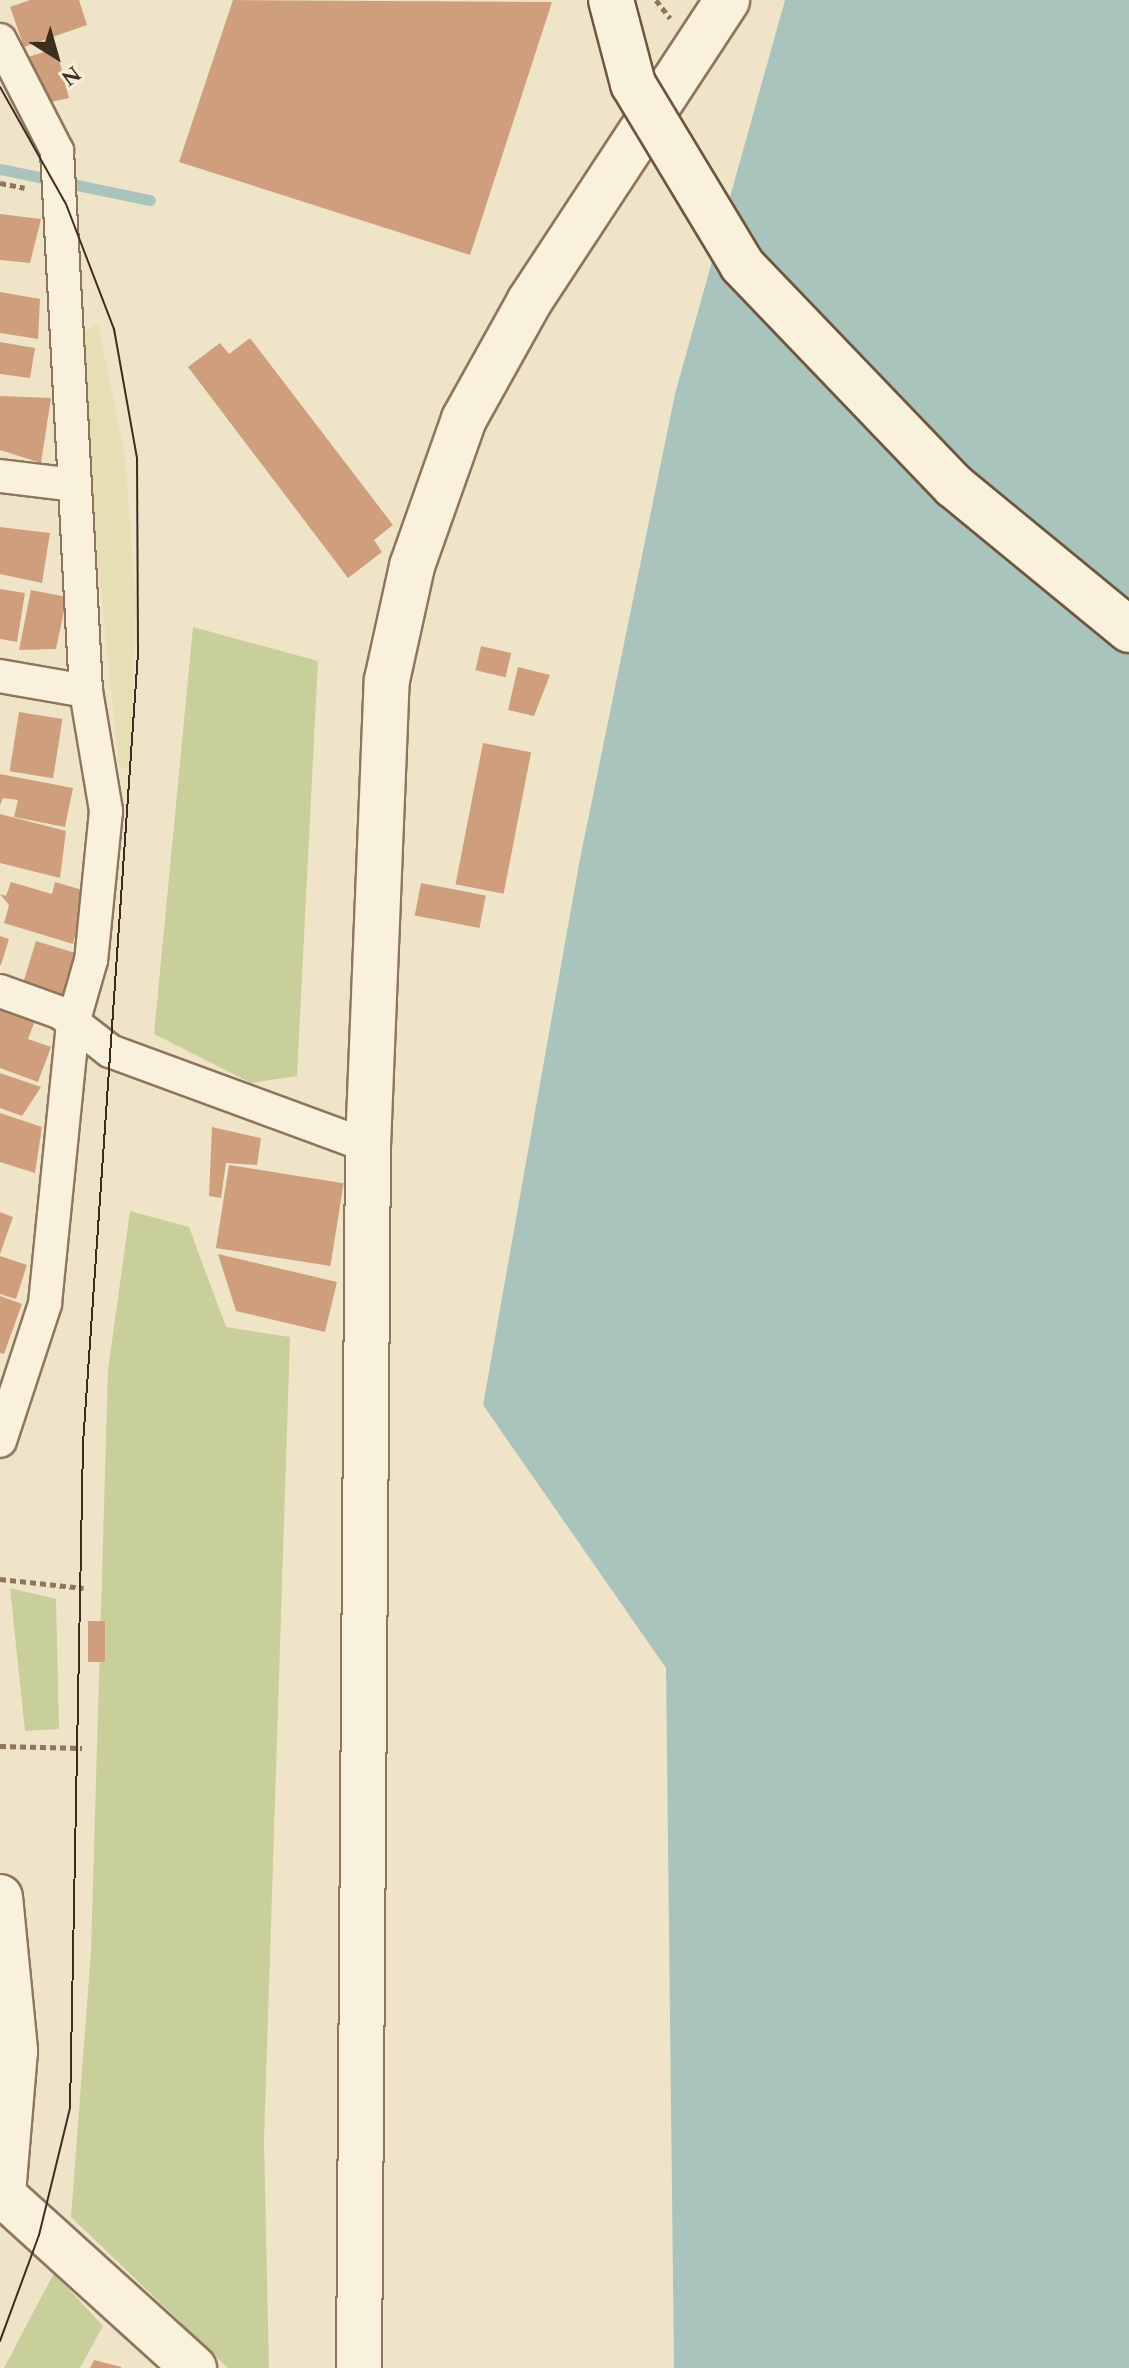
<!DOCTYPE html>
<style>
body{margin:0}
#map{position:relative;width:1129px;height:2368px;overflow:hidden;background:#f0e4c8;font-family:Spectral,serif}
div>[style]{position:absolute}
.farmland>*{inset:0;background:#e6deb5}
.green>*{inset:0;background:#c9cf9b}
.water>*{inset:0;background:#a9c4bc}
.stream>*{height:11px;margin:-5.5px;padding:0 5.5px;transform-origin:5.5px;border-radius:5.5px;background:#a9c4bc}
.building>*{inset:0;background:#cf9f7d;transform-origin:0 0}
.path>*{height:5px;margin-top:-2.5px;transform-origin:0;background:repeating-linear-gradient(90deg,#8d765c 0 6px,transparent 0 10px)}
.roads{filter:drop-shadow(2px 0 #8d765c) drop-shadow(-2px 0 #8d765c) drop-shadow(0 2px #8d765c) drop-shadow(0 -2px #8d765c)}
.street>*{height:32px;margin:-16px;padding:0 16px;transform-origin:16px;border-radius:16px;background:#faf1dc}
.secondary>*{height:44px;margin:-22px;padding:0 22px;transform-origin:22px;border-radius:22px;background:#faf1dc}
.tram>*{height:2px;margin:-1px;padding:0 1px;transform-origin:1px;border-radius:1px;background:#3d2e20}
.bridges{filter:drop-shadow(2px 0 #6f573f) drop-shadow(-2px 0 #6f573f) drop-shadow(0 2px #6f573f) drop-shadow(0 -2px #6f573f)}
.secondary-bridge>*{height:44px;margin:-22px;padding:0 22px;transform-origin:22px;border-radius:22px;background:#faf1dc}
span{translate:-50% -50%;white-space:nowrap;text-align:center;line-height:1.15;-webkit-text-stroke:6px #f7eed8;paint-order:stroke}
.north{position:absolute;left:16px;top:16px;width:80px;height:80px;-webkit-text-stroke:6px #f7eed8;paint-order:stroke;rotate:143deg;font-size:22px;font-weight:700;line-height:32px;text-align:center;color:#3d2e20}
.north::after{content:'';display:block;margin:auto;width:28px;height:36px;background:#3d2e20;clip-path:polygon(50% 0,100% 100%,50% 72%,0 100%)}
</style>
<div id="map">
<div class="farmland">
<div style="clip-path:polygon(98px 324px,125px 457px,136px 602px,130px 770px,119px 767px,75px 336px)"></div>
</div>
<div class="green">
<div style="clip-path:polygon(193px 627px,318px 661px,297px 1076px,251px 1083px,154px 1034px)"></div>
<div style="clip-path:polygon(130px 1211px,189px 1227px,226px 1327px,290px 1337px,264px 2141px,269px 2368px,228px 2368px,71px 2217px,91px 1951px,108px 1370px)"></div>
<div style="clip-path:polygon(10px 1588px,56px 1599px,59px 1729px,25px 1731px)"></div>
<div style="clip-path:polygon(54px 2273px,103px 2326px,80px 2368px,4px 2368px)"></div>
</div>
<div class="water">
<div style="clip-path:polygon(785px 0,1129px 0,1129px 2368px,674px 2368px,666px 1668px,483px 1405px,579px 864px,675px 394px)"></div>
</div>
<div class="stream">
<div style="left:0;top:169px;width:153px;rotate:11.7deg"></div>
</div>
<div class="building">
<div style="clip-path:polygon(30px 0,79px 0,87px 25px,24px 47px,10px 7px)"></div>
<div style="clip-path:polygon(233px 0,552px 2px,470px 255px,179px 162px)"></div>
<div style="clip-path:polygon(56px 48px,69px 98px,46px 103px,22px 59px)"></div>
<div style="clip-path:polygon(0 214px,41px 219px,30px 263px,0 260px)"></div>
<div style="clip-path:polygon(0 292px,40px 299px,38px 339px,0 333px)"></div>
<div style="clip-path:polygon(250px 338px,393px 525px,374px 540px,382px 552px,348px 578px,188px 367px,220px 343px,229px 354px)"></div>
<div style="clip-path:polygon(0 342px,35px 348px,30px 378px,0 374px)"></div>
<div style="clip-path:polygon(0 396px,51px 398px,41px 463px,0 450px)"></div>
<div style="clip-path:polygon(0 527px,50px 533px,42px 583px,0 574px)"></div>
<div style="clip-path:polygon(0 589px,25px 593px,17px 642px,0 639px)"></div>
<div style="clip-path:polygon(31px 590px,67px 597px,56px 649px,19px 650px)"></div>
<div style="left:481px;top:646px;width:31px;height:25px;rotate:13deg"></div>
<div style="clip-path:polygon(518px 667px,550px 675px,534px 716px,508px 710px)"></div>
<div style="left:19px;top:712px;width:44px;height:60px;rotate:9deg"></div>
<div style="left:483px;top:743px;width:49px;height:144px;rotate:11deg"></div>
<div style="clip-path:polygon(0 774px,73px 788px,65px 827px,14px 817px,18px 800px,3px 798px,0 805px)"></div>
<div style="clip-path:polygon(0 814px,66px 831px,60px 878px,0 863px)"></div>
<div style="clip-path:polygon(11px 882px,52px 894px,55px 882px,86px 891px,73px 944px,4px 923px,9px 905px,0 894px,6px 896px)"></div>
<div style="left:421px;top:883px;width:66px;height:33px;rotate:11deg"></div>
<div style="clip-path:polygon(0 936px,9px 939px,1px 965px,0 965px)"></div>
<div style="left:36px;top:941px;width:47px;height:48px;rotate:17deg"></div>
<div style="clip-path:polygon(0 1008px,35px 1021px,28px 1039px,51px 1047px,38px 1082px,0 1068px)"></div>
<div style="clip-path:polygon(0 1073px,41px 1087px,22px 1116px,0 1108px)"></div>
<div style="clip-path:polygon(0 1113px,42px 1127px,35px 1173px,0 1162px)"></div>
<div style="clip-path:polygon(212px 1127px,261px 1138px,257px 1165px,226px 1163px,221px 1198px,209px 1196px)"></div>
<div style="left:229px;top:1165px;width:116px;height:84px;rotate:9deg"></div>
<div style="clip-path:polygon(0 1212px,13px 1217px,0 1254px)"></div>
<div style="clip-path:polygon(218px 1254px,337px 1282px,325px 1332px,236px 1311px)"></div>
<div style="clip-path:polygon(0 1256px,27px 1265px,16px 1299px,0 1294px)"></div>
<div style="clip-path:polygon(0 1296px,22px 1304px,4px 1354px,0 1353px)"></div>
<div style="left:88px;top:1621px;width:17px;height:41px"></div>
<div style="clip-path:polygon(94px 2360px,121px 2367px,121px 2368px,90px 2368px)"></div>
</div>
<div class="path">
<div style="left:656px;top:0;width:23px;rotate:52deg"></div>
<div style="left:0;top:183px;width:25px;rotate:11deg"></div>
<div style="left:0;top:1579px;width:84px;rotate:6.1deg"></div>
<div style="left:0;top:1746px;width:82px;rotate:1.4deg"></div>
</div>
<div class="roads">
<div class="street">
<div style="left:0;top:40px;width:125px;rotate:62.8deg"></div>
<div style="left:57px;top:151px;width:541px;rotate:86.93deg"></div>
<div style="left:86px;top:691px;width:122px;rotate:80.5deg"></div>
<div style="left:106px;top:811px;width:150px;rotate:95.7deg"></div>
<div style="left:91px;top:960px;width:66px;rotate:105.9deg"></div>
<div style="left:73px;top:1023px;width:282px;rotate:95.7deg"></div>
<div style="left:45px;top:1304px;width:144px;rotate:108.2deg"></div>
<div style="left:0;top:476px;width:75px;rotate:6.9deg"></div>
<div style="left:0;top:676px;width:87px;rotate:9.9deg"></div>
<div style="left:0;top:991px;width:65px;rotate:19.8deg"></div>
<div style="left:61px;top:1013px;width:62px;rotate:37.8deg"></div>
<div style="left:110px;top:1051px;width:275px;rotate:20.2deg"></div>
</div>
<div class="secondary">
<div style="left:0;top:1897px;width:155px;rotate:84.4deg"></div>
<div style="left:15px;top:2051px;width:144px;rotate:94.8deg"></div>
<div style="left:3px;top:2195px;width:258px;rotate:42.2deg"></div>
<div style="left:359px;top:2368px;width:1222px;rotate:-89.58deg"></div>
<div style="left:368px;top:1146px;width:466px;rotate:-87.7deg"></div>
<div style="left:387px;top:680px;width:117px;rotate:-77.6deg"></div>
<div style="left:412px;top:566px;width:156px;rotate:-70.5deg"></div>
<div style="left:464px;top:419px;width:134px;rotate:-60.9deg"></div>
<div style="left:529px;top:302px;width:361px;rotate:-56.7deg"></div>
</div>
</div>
<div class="tram">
<div style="left:0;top:87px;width:134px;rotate:60.6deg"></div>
<div style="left:66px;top:204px;width:134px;rotate:69deg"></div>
<div style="left:114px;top:329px;width:131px;rotate:79.9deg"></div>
<div style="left:137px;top:458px;width:195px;rotate:89.7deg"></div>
<div style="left:138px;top:653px;width:793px;rotate:93.98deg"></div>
<div style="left:83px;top:1444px;width:664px;rotate:91.12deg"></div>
<div style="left:70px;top:2108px;width:131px;rotate:103.7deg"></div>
<div style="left:39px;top:2235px;width:113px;rotate:110.2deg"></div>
</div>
<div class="bridges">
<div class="secondary-bridge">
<div style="left:611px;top:0;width:87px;rotate:75.3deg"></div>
<div style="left:633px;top:84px;width:211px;rotate:58.9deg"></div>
<div style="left:742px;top:265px;width:306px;rotate:46.2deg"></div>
<div style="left:954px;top:486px;width:227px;rotate:39.4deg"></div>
</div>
</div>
<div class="north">N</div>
</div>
